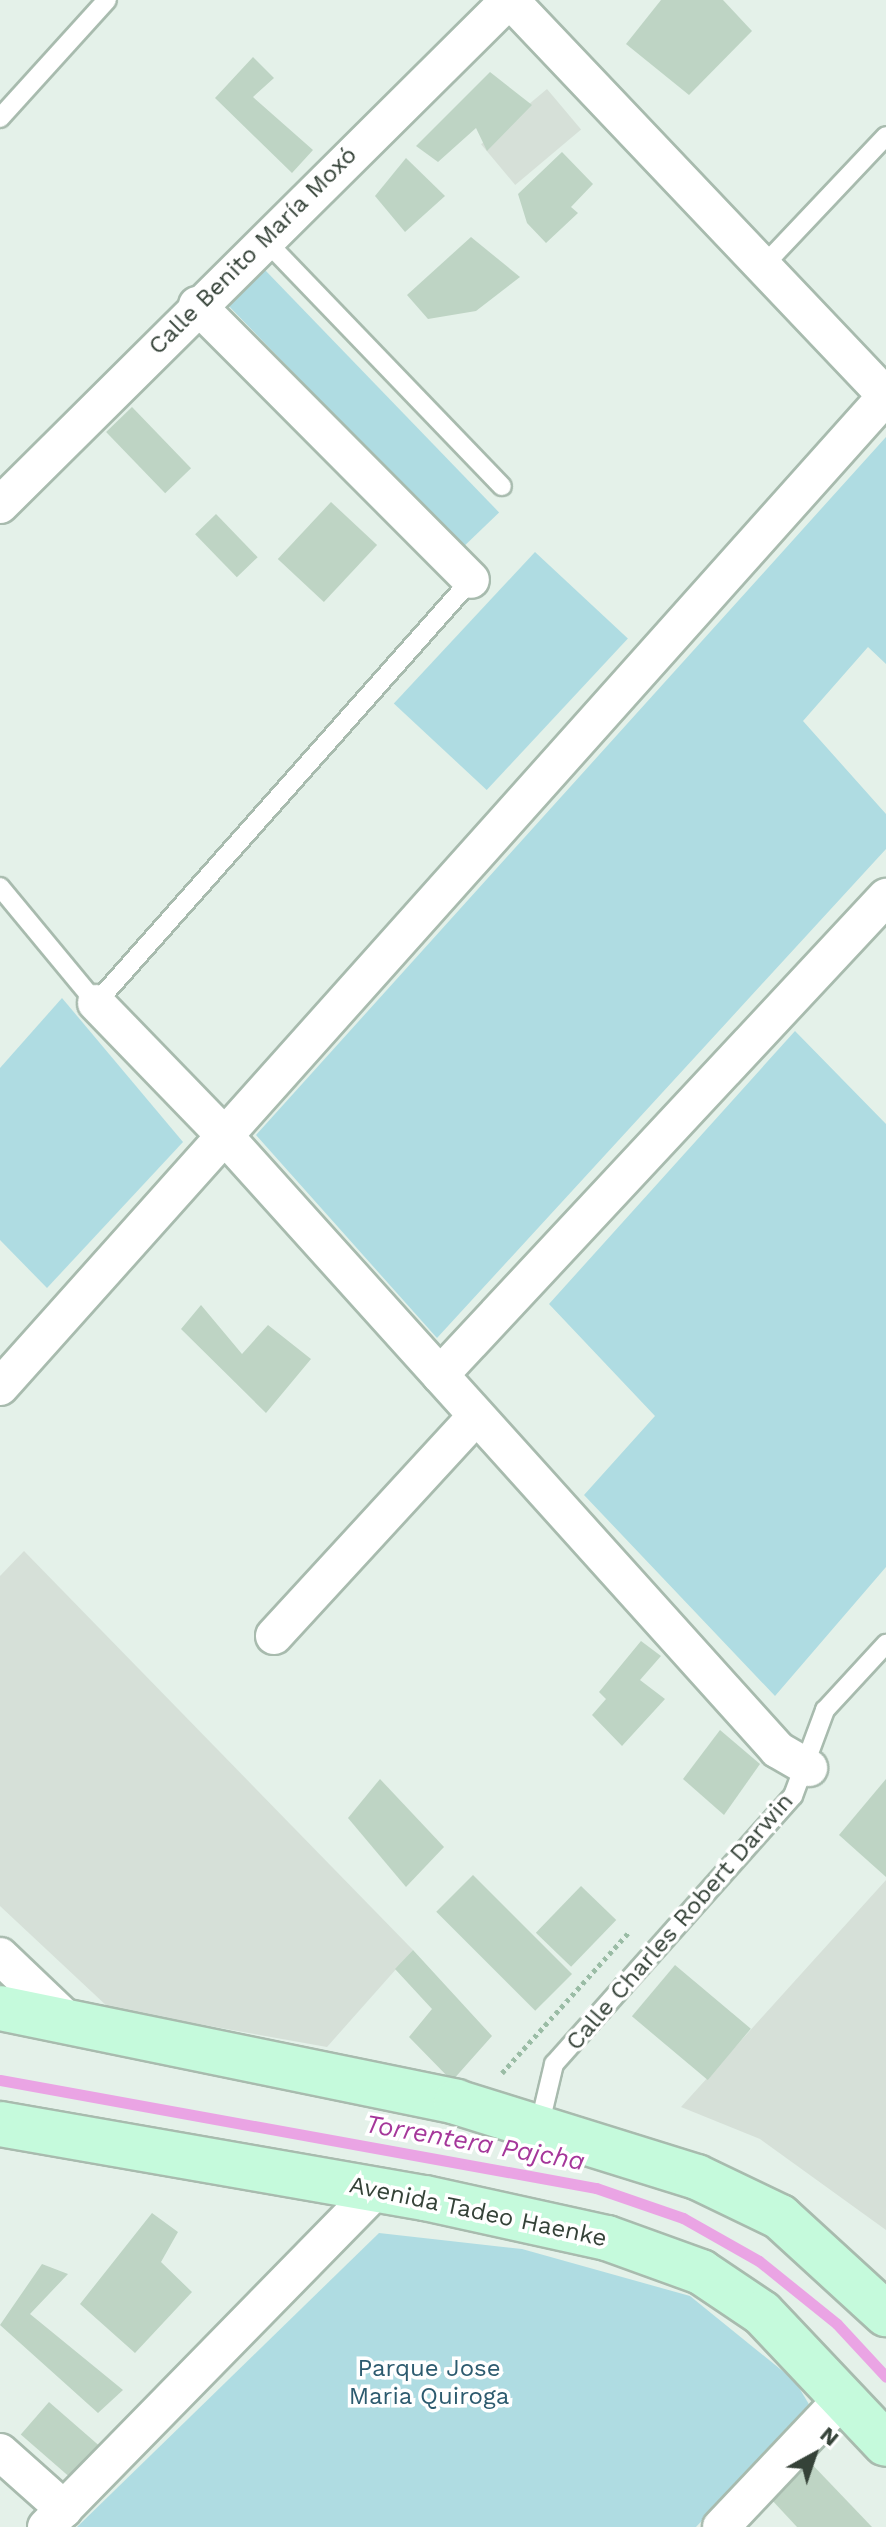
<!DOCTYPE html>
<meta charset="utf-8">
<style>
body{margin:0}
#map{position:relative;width:886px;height:2527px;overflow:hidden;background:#e4f1e9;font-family:"Work Sans",sans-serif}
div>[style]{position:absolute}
.industrial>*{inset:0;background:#d6e0d8;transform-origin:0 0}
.green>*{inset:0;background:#afdce2;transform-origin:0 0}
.stream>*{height:11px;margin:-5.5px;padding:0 5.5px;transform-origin:5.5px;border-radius:5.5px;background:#eaa4e4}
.building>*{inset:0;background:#bed4c4;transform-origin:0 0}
.path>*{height:5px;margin-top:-2.5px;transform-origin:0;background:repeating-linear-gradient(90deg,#9abca5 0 4px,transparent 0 8px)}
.roads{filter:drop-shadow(2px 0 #a8bbae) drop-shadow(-2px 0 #a8bbae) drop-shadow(0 2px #a8bbae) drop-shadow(0 -2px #a8bbae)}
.service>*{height:18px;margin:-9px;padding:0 9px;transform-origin:9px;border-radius:9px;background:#fff}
.minor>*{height:36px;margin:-18px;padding:0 18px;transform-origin:18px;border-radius:18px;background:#fff}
.secondary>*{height:44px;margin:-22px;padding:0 22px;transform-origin:22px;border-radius:22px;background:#c5fadc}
span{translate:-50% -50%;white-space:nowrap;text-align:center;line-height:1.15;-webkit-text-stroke:7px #fff;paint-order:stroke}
.street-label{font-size:24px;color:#354238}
.park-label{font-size:24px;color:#2d5b6f}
.water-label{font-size:26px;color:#a5379a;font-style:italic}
.north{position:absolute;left:774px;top:2415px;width:80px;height:80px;-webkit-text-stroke:6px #fff;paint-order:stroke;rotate:40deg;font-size:22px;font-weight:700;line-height:32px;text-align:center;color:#354238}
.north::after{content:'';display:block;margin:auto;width:28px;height:36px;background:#354238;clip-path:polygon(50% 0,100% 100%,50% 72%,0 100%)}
</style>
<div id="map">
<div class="industrial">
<div style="left:547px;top:89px;width:53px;height:86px;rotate:50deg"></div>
<div style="clip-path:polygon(24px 1551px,413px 1950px,327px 2047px,109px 2008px,0 1906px,0 1576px)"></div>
<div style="clip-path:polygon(886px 1880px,886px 2230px,760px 2139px,681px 2107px)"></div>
</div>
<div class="green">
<div style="left:265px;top:270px;width:337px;height:51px;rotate:46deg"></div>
<div style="clip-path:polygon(886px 437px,886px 664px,868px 647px,803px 721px,886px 814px,886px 849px,437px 1338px,256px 1135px)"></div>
<div style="left:535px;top:552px;width:127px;height:207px;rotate:43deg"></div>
<div style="clip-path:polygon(62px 998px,183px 1142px,47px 1288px,0 1240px,0 1068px)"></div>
<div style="clip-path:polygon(795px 1031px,886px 1124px,886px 1567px,775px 1696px,584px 1495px,655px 1416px,549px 1304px)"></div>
<div style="clip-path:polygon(379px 2233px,522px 2249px,690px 2296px,795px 2381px,810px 2406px,696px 2527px,77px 2527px)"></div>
</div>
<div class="stream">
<div style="left:0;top:2080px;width:606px;rotate:10.27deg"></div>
<div style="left:596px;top:2188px;width:92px;rotate:19deg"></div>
<div style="left:683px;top:2218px;width:87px;rotate:29.5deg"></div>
<div style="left:759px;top:2261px;width:100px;rotate:38.9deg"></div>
<div style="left:837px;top:2324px;width:72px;rotate:47.2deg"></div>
</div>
<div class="building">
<div style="clip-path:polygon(661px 0,723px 0,752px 31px,689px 95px,626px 44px)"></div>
<div style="clip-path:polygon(253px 57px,274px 78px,253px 97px,313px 150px,292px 173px,215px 98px)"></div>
<div style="clip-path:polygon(490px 72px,532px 105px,487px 151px,476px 128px,438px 162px,416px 146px)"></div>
<div style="clip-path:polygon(562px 152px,593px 184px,571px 207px,578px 213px,546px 243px,527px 223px,518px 194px)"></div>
<div style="clip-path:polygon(406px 158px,445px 196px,405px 232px,375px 196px)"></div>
<div style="clip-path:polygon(471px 237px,520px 277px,476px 311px,428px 319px,407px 295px)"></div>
<div style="left:132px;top:407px;width:85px;height:36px;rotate:46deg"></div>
<div style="left:331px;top:502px;width:63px;height:78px;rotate:43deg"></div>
<div style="left:216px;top:514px;width:60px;height:29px;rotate:46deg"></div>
<div style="clip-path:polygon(201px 1305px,242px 1354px,268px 1325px,311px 1359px,266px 1413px,181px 1329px)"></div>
<div style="clip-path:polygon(641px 1641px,661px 1656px,640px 1680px,665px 1699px,622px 1746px,592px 1715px,606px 1699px,599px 1692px)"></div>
<div style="clip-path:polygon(720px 1730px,760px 1764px,724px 1815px,683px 1779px)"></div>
<div style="clip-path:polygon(380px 1779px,444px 1847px,406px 1887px,348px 1818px)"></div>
<div style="clip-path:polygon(886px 1779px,886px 1877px,839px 1835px)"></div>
<div style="left:473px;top:1875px;width:140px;height:52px;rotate:45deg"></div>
<div style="left:581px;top:1886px;width:49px;height:65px;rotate:44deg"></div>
<div style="clip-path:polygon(413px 1950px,492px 2036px,452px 2081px,409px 2037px,432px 2009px,395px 1969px)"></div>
<div style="left:675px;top:1965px;width:99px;height:67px;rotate:40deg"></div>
<div style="clip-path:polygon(152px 2213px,178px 2232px,161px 2262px,192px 2292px,135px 2353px,80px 2304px)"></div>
<div style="clip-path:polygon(42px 2264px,68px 2274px,30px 2314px,123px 2390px,98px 2413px,0 2325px)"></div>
<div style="left:49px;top:2402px;width:67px;height:43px;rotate:41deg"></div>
<div style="clip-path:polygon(806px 2458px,872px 2527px,797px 2527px,770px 2498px)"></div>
</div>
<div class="path">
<div style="left:502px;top:2073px;width:190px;rotate:-48deg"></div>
</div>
<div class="roads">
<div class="service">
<div style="left:0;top:118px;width:159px;rotate:-47.8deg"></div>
<div style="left:264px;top:239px;width:343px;rotate:46.1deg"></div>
<div style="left:765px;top:264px;width:176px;rotate:-46.6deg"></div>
<div style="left:0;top:887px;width:151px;rotate:50.4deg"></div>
<div style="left:96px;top:1003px;width:565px;rotate:-48.44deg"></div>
<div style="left:539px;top:2127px;width:65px;rotate:-76.6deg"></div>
<div style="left:554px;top:2064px;width:359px;rotate:-48.3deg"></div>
<div style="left:793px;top:1796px;width:92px;rotate:-69.6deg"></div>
<div style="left:825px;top:1710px;width:90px;rotate:-47.3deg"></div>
</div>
<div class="minor">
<div style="left:510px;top:0;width:546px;rotate:46.48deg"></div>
<div style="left:197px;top:305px;width:388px;rotate:45.1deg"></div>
<div style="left:0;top:505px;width:717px;rotate:-44.77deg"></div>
<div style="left:96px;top:1003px;width:182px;rotate:45.9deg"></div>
<div style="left:223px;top:1134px;width:829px;rotate:47.98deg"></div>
<div style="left:778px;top:1750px;width:36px;rotate:30deg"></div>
<div style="left:440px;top:1375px;width:654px;rotate:-46.98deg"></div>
<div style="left:0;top:1387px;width:1329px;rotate:-48.2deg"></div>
<div style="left:274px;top:1636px;width:299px;rotate:-47.4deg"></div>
<div style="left:0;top:1956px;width:90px;rotate:43.6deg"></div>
<div style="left:0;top:2452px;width:86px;rotate:41.7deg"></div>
<div style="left:46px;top:2527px;width:473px;rotate:-45.6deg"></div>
<div style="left:721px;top:2527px;width:178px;rotate:-46.6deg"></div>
</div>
<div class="secondary">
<div style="left:0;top:2008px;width:466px;rotate:11.6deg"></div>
<div style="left:456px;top:2102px;width:252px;rotate:17.3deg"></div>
<div style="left:697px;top:2177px;width:92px;rotate:25.7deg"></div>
<div style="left:780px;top:2217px;width:144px;rotate:42.5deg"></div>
<div style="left:0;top:2124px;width:431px;rotate:9.9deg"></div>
<div style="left:425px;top:2198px;width:186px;rotate:12.4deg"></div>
<div style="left:607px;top:2238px;width:100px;rotate:19.9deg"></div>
<div style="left:701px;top:2272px;width:73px;rotate:33.9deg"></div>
<div style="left:762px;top:2313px;width:180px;rotate:46.6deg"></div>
</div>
</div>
<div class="street-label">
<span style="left:253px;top:251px;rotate:-45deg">Calle Benito María Moxó</span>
<span style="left:680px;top:1922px;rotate:-49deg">Calle Charles Robert Darwin</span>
<span style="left:478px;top:2212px;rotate:12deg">Avenida Tadeo Haenke</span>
</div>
<div class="park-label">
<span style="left:429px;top:2383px">Parque Jose<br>Maria Quiroga</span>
</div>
<div class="water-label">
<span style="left:475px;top:2143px;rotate:10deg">Torrentera Pajcha</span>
</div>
<div class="north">N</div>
</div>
